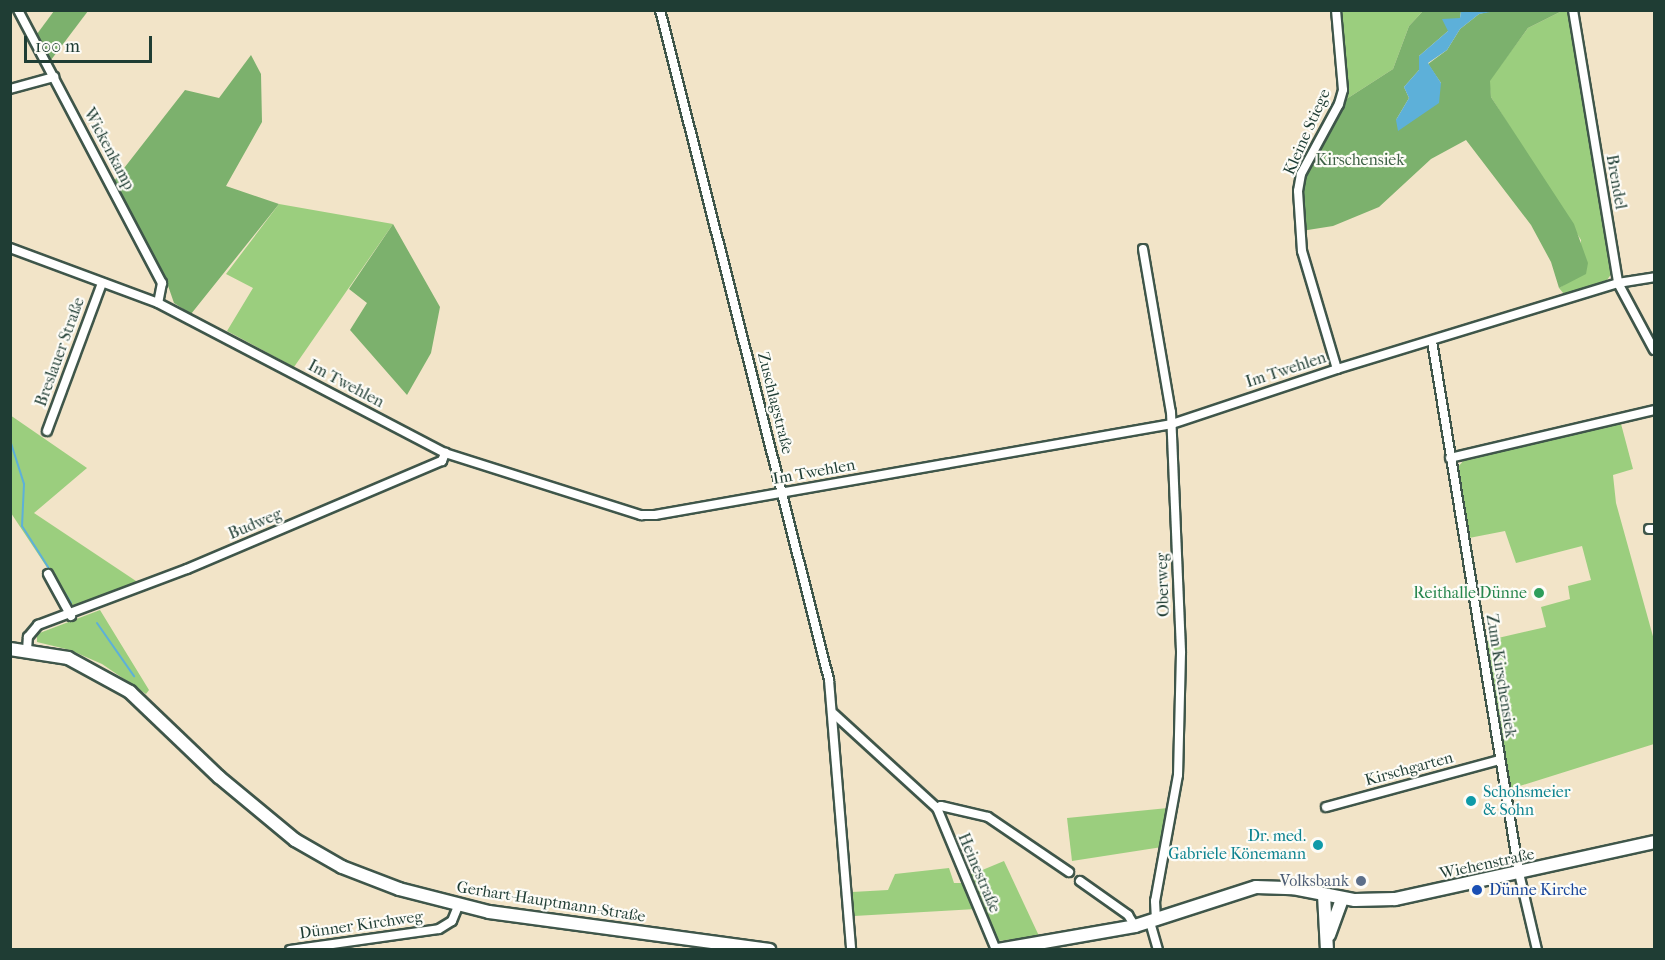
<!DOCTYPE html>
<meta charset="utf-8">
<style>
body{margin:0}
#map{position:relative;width:1665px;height:960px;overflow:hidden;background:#f2e4c8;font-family:"IM FELL French Canon",serif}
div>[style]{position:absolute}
.green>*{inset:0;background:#9bce7e}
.forest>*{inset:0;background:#7cb16d}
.water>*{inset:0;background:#5db0d9}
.stream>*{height:2px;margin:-1px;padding:0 1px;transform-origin:1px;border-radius:1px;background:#5db0d9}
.roads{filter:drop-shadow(2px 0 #3f564a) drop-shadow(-2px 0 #3f564a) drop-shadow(0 2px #3f564a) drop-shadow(0 -2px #3f564a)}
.street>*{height:8px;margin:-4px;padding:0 4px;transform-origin:4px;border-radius:4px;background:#fff}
.secondary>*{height:12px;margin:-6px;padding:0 6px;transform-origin:6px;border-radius:6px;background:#fff}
.dots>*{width:16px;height:16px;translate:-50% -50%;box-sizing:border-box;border:3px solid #fdfcf7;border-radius:50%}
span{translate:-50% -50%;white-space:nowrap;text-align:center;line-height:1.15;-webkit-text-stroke:4.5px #fdfcf7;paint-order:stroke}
.street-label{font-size:16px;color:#1f3d34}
.park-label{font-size:16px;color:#3e6146}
.leisure-label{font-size:16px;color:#27864d}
.right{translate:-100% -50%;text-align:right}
.culture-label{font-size:16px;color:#0d838f}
.left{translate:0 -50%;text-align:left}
.service-label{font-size:16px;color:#4e5e75}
.transit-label{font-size:16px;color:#164399}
.frame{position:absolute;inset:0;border:12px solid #1f3d34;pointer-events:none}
.scale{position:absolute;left:24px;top:36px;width:128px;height:27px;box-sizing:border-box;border:3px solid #1f3d34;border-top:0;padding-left:8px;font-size:18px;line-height:21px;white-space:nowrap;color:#1f3d34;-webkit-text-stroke:4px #fdfcf7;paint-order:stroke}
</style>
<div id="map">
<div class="green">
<div style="clip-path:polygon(1332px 11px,1423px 11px,1409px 26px,1393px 69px,1334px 107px,1340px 87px)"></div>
<div style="clip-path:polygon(1562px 11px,1569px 11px,1612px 273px,1607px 280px,1564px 294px,1559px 288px,1578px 276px,1581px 240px,1491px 97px,1489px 81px,1528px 28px)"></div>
<div style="clip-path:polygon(279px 204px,393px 224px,294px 367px,227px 331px,253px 288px,226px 274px)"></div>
<div style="clip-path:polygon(10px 415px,87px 468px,34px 513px,139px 583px,73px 607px,11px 513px)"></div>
<div style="clip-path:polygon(1620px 420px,1633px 469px,1613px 475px,1616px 503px,1654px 640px,1654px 744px,1510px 789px,1485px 641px,1546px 627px,1541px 607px,1570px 599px,1568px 586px,1591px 580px,1582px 546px,1516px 563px,1505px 531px,1469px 538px,1457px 468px,1465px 459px)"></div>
<div style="clip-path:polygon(100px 610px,149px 690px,146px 694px,102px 664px,70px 650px,37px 642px,37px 634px)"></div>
<div style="clip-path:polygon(1168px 808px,1162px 847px,1072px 861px,1067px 818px)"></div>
<div style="clip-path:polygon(1004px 861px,1039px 936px,998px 941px,968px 876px)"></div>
<div style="clip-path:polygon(949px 868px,954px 883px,964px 883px,976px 909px,854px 916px,852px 892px,888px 890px,895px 874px)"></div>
</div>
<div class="forest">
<div style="clip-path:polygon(1496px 10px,1562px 11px,1528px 28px,1490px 81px,1491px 97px,1574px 224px,1588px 263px,1586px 274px,1559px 288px,1551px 262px,1531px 225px,1466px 140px,1431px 159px,1379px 207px,1333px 226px,1295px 232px,1297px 178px,1334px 107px,1393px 69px,1409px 26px,1423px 11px,1461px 11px,1460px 18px,1448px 31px,1419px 56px,1419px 70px,1404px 87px,1409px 98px,1396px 120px,1441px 83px,1428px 64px,1447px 50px,1460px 29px,1479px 14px)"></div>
<div style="clip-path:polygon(54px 11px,88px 11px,51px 60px,37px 34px)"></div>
<div style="clip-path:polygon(251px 55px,261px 74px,262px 122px,226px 186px,279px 204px,191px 314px,174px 303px,165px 277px,114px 181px,185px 90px,219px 98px)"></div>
<div style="clip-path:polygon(393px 224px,440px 307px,431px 353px,407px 395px,350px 330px,367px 303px,349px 289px)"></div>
</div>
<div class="water">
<div style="clip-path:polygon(1461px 11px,1496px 11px,1479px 14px,1460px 29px,1447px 50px,1428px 63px,1441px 83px,1439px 103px,1398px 131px,1396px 120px,1409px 98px,1404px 87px,1419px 70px,1419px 56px,1448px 31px,1442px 19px,1460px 18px)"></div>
</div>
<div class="stream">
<div style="left:10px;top:440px;width:46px;rotate:72.3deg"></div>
<div style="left:24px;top:484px;width:42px;rotate:92.7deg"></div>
<div style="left:22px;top:526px;width:91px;rotate:57.5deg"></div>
<div style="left:97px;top:623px;width:65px;rotate:55.1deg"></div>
</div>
<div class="roads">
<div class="street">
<div style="left:18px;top:10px;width:309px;rotate:62.2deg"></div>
<div style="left:162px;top:283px;width:20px;rotate:101deg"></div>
<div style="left:660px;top:10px;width:691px;rotate:75.84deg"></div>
<div style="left:829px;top:680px;width:271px;rotate:85.3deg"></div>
<div style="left:1336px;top:10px;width:80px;rotate:85deg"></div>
<div style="left:1343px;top:90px;width:15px;rotate:106deg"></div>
<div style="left:1339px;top:104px;width:80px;rotate:118.5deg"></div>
<div style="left:1301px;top:174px;width:17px;rotate:100deg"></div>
<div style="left:1298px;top:191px;width:60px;rotate:86.2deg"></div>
<div style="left:1302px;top:251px;width:123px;rotate:73.5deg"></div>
<div style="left:1573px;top:10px;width:277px;rotate:80.6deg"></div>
<div style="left:1618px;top:283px;width:76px;rotate:61.8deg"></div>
<div style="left:10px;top:89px;width:46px;rotate:-15.3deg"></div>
<div style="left:10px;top:248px;width:158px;rotate:20.4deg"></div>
<div style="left:158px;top:303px;width:324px;rotate:27.6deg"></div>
<div style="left:445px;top:453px;width:206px;rotate:17.6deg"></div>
<div style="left:641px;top:515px;width:14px"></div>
<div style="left:655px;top:515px;width:525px;rotate:-9.98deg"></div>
<div style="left:1172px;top:424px;width:174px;rotate:-18.4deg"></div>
<div style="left:1337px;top:369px;width:294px;rotate:-17deg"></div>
<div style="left:1618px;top:283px;width:36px;rotate:-9deg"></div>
<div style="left:1143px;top:249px;width:165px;rotate:80.3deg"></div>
<div style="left:1171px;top:412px;width:241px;rotate:87.6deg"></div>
<div style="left:1181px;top:653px;width:122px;rotate:91.4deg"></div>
<div style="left:1178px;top:775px;width:128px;rotate:100.3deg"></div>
<div style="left:1155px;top:901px;width:20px;rotate:87deg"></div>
<div style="left:1432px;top:341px;width:539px;rotate:80.71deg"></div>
<div style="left:1519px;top:873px;width:79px;rotate:76.8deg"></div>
<div style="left:47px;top:431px;width:158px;rotate:-69.6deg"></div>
<div style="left:1450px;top:458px;width:210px;rotate:-13.2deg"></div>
<div style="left:1649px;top:529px;width:5px"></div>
<div style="left:48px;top:574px;width:48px;rotate:61.3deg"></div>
<div style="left:27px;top:650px;width:13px;rotate:-86deg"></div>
<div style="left:28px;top:637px;width:16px;rotate:-50deg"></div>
<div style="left:38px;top:625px;width:159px;rotate:-20.6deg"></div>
<div style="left:187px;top:569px;width:277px;rotate:-23deg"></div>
<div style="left:442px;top:461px;width:9px;rotate:-69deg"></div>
<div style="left:834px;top:714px;width:139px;rotate:42.4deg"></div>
<div style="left:937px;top:808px;width:154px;rotate:67.4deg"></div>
<div style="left:1326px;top:807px;width:179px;rotate:-15.2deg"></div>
<div style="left:937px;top:808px;width:4px;rotate:-27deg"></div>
<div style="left:941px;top:806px;width:48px;rotate:13.2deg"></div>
<div style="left:988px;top:817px;width:98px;rotate:34.2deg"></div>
<div style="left:1080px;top:881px;width:59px;rotate:35.3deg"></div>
<div style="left:1128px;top:915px;width:13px;rotate:58deg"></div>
<div style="left:1150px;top:922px;width:29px;rotate:74deg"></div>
<div style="left:290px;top:950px;width:150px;rotate:-8deg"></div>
<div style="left:439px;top:929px;width:15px;rotate:-32deg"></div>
<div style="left:452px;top:921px;width:16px;rotate:-68deg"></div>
</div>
<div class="secondary">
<div style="left:10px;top:649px;width:59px;rotate:8.8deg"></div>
<div style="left:68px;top:658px;width:71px;rotate:28.7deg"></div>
<div style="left:130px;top:692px;width:123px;rotate:43.7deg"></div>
<div style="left:219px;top:777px;width:99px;rotate:39.7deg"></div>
<div style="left:295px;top:840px;width:54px;rotate:29.9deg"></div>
<div style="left:342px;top:867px;width:61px;rotate:21.1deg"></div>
<div style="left:399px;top:889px;width:93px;rotate:14.3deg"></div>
<div style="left:489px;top:912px;width:283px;rotate:7.7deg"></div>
<div style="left:1324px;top:895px;width:55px;rotate:86.9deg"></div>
<div style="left:1329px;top:935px;width:38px;rotate:-70deg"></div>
<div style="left:998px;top:950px;width:139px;rotate:-9.9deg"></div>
<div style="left:1135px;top:926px;width:127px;rotate:-17.9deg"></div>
<div style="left:1256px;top:887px;width:37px;rotate:2deg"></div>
<div style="left:1293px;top:888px;width:63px;rotate:11deg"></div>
<div style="left:1355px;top:900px;width:40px;rotate:-1.4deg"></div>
<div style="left:1395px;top:899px;width:265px;rotate:-12.4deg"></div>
</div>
</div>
<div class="dots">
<div style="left:1539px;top:593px;background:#2e9e5b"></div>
<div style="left:1471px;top:801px;background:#0f9aa8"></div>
<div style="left:1318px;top:845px;background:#0f9aa8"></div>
<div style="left:1361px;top:881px;background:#5c6f8a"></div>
<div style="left:1477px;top:890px;background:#1a4fb4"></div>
</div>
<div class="street-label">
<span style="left:1307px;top:132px;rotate:-66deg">Kleine Stiege</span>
<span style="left:109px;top:149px;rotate:62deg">Wickenkamp</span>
<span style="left:1616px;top:182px;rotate:80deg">Brendel</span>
<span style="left:60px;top:352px;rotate:-70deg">Breslauer Straße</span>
<span style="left:1286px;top:370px;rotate:-18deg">Im Twehlen</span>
<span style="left:346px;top:384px;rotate:28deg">Im Twehlen</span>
<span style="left:775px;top:403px;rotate:76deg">Zuschlagstraße</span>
<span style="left:814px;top:472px;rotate:-10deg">Im Twehlen</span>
<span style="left:255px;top:524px;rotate:-23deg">Budweg</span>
<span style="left:1163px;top:585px;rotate:-92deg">Oberweg</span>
<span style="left:1501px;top:676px;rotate:81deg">Zum Kirschensiek</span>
<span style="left:1409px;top:769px;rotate:-15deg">Kirschgarten</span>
<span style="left:1487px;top:864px;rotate:-12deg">Wiehenstraße</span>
<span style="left:979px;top:873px;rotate:67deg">Heinestraße</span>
<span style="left:551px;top:902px;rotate:9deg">Gerhart-Hauptmann-Straße</span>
<span style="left:361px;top:925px;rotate:-8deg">Dünner Kirchweg</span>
</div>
<div class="park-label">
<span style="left:1360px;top:160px">Kirschensiek</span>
</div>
<div class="leisure-label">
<span class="right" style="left:1527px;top:593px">Reithalle Dünne</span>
</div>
<div class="culture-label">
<span class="left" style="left:1483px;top:801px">Schohsmeier<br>&amp; Sohn</span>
<span class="right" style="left:1306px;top:845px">Dr. med.<br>Gabriele Könemann</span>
</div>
<div class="service-label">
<span class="right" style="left:1349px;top:881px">Volksbank</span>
</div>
<div class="transit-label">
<span class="left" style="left:1489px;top:890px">Dünne Kirche</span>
</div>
<div class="frame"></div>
<div class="scale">100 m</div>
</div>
